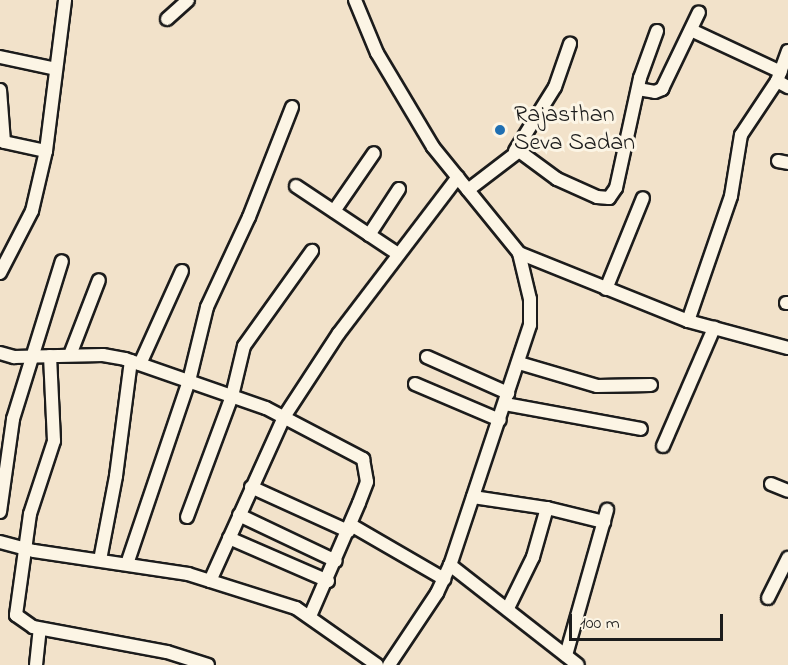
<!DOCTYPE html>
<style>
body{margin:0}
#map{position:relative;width:788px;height:665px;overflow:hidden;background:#f2e2ca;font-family:"Indie Flower",sans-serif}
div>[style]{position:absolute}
.roads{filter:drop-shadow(2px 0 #1c1c1c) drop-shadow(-2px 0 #1c1c1c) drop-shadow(0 2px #1c1c1c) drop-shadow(0 -2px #1c1c1c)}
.street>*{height:12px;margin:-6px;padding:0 6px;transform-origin:6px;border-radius:6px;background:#fcf5e5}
.dots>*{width:16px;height:16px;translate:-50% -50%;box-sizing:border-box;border:3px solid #fcf5e5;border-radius:50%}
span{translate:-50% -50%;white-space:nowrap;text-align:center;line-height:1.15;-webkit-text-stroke:6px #fcf5e5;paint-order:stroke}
.poi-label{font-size:24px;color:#1c1c1c}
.left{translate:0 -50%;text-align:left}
.scale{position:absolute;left:569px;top:614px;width:154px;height:27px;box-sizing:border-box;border:3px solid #1c1c1c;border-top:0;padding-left:8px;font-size:18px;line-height:21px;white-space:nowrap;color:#1c1c1c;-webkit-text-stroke:4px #fcf5e5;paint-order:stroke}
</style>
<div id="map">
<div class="roads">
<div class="street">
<div style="left:355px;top:0;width:57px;rotate:67.5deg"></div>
<div style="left:377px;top:53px;width:109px;rotate:59.2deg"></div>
<div style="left:433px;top:147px;width:136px;rotate:50.9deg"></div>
<div style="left:519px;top:253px;width:182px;rotate:21.9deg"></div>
<div style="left:688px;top:321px;width:132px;rotate:-71deg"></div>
<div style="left:731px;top:196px;width:62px;rotate:-80.7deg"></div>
<div style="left:741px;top:135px;width:65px;rotate:-56.3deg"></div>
<div style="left:777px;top:81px;width:32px;rotate:-70deg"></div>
<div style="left:167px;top:19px;width:28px;rotate:-42deg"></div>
<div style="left:691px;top:30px;width:99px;rotate:25deg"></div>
<div style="left:0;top:57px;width:57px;rotate:12.1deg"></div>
<div style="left:777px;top:81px;width:13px;rotate:29deg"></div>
<div style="left:638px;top:89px;width:17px;rotate:10deg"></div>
<div style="left:655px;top:92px;width:8px;rotate:-23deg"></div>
<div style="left:662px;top:89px;width:85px;rotate:-64.3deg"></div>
<div style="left:0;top:90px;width:52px;rotate:85.6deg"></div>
<div style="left:4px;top:142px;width:43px;rotate:12.1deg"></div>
<div style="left:515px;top:151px;width:75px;rotate:-58deg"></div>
<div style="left:555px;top:87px;width:46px;rotate:-70.8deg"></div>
<div style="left:778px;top:161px;width:10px;rotate:11deg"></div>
<div style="left:296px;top:186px;width:123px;rotate:33.7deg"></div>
<div style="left:468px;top:190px;width:64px;rotate:-37.4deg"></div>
<div style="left:519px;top:151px;width:47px;rotate:36.4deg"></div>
<div style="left:557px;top:179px;width:44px;rotate:24.2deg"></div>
<div style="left:597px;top:197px;width:12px;rotate:5deg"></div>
<div style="left:609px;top:198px;width:12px;rotate:-55deg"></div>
<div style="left:616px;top:188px;width:113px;rotate:-77.7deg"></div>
<div style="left:640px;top:78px;width:50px;rotate:-70.1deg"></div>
<div style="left:334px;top:211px;width:70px;rotate:-55.4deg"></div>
<div style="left:369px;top:235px;width:55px;rotate:-56.9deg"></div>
<div style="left:519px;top:253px;width:47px;rotate:76.6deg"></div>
<div style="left:530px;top:299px;width:26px;rotate:90deg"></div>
<div style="left:530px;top:325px;width:253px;rotate:108.4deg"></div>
<div style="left:450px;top:565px;width:162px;rotate:38deg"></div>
<div style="left:0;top:273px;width:70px;rotate:-62.7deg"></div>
<div style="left:32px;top:211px;width:62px;rotate:-76.9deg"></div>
<div style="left:46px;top:151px;width:152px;rotate:-82.8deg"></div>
<div style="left:606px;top:289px;width:98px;rotate:-67.9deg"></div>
<div style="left:786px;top:303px;width:2px"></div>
<div style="left:688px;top:321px;width:104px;rotate:15.1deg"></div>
<div style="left:0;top:353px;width:15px;rotate:16deg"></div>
<div style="left:14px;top:357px;width:89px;rotate:-1.3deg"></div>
<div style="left:103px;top:355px;width:22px;rotate:10deg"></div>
<div style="left:125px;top:359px;width:149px;rotate:19.2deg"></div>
<div style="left:266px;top:408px;width:110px;rotate:27.7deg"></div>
<div style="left:363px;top:459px;width:23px;rotate:80deg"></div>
<div style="left:367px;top:482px;width:22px;rotate:111deg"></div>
<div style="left:359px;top:503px;width:123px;rotate:113.4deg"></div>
<div style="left:70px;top:355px;width:80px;rotate:-68.9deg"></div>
<div style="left:50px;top:356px;width:85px;rotate:87.3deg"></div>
<div style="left:54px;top:441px;width:77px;rotate:108.2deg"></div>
<div style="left:30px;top:514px;width:102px;rotate:97.9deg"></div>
<div style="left:16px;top:615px;width:21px;rotate:35deg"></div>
<div style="left:33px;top:627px;width:136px;rotate:10.6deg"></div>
<div style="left:167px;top:652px;width:43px;rotate:17.6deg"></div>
<div style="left:427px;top:357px;width:89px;rotate:24deg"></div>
<div style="left:519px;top:363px;width:81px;rotate:16.4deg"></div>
<div style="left:597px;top:386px;width:54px;rotate:-1.1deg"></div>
<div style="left:140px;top:364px;width:102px;rotate:-65.7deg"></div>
<div style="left:415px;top:384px;width:92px;rotate:23deg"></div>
<div style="left:505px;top:404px;width:138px;rotate:10.4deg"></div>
<div style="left:663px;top:446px;width:129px;rotate:-66.6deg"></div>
<div style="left:771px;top:484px;width:18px;rotate:22deg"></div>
<div style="left:251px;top:487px;width:107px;rotate:24.4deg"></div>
<div style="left:473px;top:497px;width:75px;rotate:8.5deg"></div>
<div style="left:547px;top:508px;width:59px;rotate:13.8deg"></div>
<div style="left:0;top:512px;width:94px;rotate:-82deg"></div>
<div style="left:13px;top:419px;width:165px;rotate:-72.8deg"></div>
<div style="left:239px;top:515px;width:107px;rotate:25.4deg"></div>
<div style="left:187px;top:517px;width:129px;rotate:-69.6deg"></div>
<div style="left:232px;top:396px;width:51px;rotate:-76.5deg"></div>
<div style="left:244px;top:346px;width:117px;rotate:-54.4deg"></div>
<div style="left:351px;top:525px;width:108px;rotate:30.1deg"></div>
<div style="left:229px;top:538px;width:108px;rotate:23.5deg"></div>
<div style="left:0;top:542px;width:35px;rotate:15deg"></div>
<div style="left:34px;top:551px;width:156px;rotate:8.5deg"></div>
<div style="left:188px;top:574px;width:113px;rotate:17.5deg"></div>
<div style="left:296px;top:608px;width:99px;rotate:35.1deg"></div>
<div style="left:100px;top:560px;width:86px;rotate:-79.2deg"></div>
<div style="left:116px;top:476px;width:116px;rotate:-82.6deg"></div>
<div style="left:127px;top:564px;width:193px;rotate:-71.3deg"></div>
<div style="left:189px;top:381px;width:76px;rotate:-76.3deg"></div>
<div style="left:207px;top:307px;width:99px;rotate:-65deg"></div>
<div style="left:249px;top:217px;width:118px;rotate:-68.6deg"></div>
<div style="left:210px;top:581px;width:180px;rotate:-65.7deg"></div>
<div style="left:284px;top:417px;width:100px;rotate:-56.8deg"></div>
<div style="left:339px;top:333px;width:196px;rotate:-52.7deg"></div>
<div style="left:768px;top:598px;width:45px;rotate:-63.4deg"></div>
<div style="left:508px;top:608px;width:57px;rotate:-63.9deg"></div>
<div style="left:533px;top:557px;width:51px;rotate:-74.1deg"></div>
<div style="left:566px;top:655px;width:151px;rotate:-74.2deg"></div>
<div style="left:36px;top:665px;width:36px;rotate:-84deg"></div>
<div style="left:389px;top:665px;width:87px;rotate:-56.3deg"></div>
<div style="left:437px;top:593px;width:31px;rotate:-65deg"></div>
</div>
</div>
<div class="dots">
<div style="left:500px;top:130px;background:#1f6fb2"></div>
</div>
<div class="poi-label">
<span class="left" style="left:514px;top:130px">Rajasthan<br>Seva Sadan</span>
</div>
<div class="scale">100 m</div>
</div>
